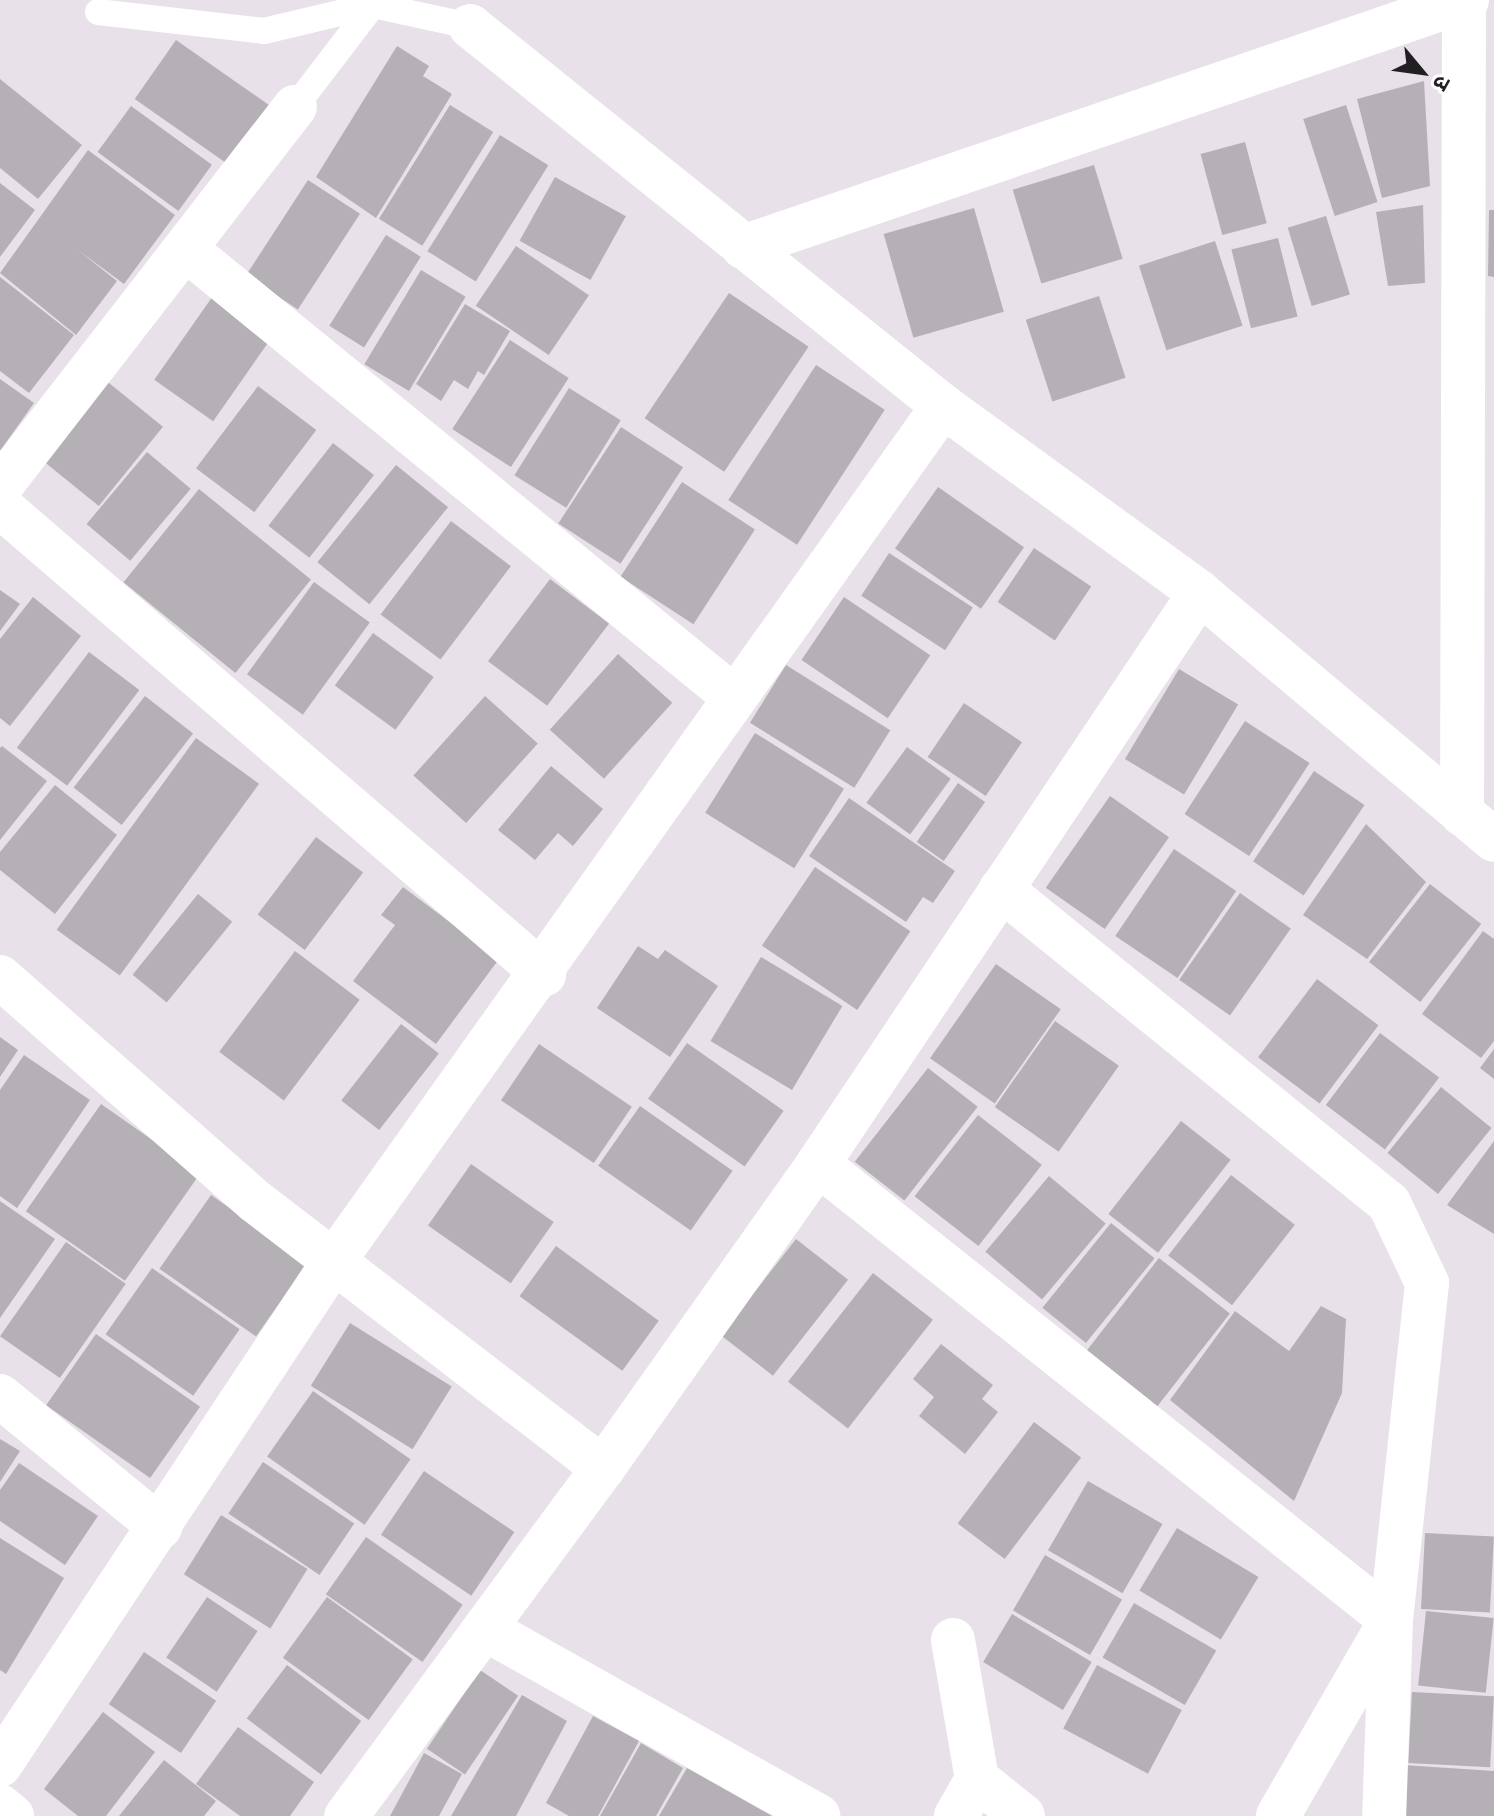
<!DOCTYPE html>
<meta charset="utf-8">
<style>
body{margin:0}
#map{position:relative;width:1494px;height:1816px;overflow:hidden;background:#e8e1e9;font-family:"Exo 2","Noto Sans Devanagari",sans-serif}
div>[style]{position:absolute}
.building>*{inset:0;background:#b5afb6;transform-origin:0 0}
.service>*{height:26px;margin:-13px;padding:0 13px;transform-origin:13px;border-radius:13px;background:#fff}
.minor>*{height:44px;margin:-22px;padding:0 22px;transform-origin:22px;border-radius:22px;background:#fff}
span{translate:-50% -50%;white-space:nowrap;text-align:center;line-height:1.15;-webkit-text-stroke:6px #fff;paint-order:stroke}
.north{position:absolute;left:1382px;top:32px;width:80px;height:80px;-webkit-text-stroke:6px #fff;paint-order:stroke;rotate:119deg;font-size:22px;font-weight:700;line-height:32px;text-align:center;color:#211f22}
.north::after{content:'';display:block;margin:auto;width:28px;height:36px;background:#211f22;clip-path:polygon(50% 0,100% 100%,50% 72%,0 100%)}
</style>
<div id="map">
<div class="building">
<div style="left:176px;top:40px;width:123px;height:72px;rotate:35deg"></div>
<div style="clip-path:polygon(397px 46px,429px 66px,423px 76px,452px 94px,376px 218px,316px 177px)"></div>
<div style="clip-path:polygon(0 79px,82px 145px,38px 199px,0 168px)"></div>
<div style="clip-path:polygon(1424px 81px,1430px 186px,1382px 198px,1357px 99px)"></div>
<div style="left:450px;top:105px;width:51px;height:134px;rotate:32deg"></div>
<div style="left:1346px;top:105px;width:102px;height:45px;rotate:72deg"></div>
<div style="left:131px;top:106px;width:100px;height:57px;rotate:36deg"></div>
<div style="left:500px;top:135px;width:57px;height:137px;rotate:32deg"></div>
<div style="left:1245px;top:142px;width:84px;height:46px;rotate:75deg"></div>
<div style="clip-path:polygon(88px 150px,175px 215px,124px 284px,78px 250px,117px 281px,76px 335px,0 273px)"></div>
<div style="left:1094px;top:165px;width:98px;height:85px;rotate:73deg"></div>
<div style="left:555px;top:177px;width:81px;height:73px;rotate:29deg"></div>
<div style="left:308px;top:180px;width:62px;height:114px;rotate:33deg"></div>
<div style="clip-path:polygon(0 183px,35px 210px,0 257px)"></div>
<div style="clip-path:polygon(1423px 205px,1425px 283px,1388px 286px,1376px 212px)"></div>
<div style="left:974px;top:208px;width:108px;height:94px;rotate:74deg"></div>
<div style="clip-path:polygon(1489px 210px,1494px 210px,1494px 277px,1488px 276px)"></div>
<div style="left:1326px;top:216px;width:82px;height:40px;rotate:73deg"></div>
<div style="left:386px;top:235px;width:41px;height:107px;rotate:32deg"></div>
<div style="left:1278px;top:238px;width:81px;height:48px;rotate:76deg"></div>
<div style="left:1215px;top:241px;width:89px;height:80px;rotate:72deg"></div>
<div style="left:516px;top:246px;width:88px;height:72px;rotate:34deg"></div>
<div style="left:421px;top:270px;width:52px;height:110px;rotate:31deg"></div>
<div style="clip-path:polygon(0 277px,74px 335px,29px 393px,0 371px)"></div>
<div style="left:215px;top:293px;width:72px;height:106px;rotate:35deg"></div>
<div style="left:729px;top:293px;width:96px;height:151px;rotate:34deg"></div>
<div style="left:1099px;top:296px;width:86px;height:77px;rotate:72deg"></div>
<div style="clip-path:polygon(465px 304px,510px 331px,484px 375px,478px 371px,468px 389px,454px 380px,441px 401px,416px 384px)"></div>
<div style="left:510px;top:340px;width:70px;height:106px;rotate:33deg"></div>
<div style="left:816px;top:365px;width:82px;height:161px;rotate:33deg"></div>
<div style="left:93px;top:370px;width:90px;height:102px;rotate:39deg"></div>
<div style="clip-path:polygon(0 379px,34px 403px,0 451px)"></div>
<div style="left:258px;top:386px;width:73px;height:103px;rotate:37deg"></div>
<div style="left:569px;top:388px;width:61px;height:103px;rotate:32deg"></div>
<div style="left:621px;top:427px;width:74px;height:115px;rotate:33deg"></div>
<div style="left:333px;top:443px;width:52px;height:105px;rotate:38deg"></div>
<div style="left:147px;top:452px;width:57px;height:94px;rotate:40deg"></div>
<div style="left:396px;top:465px;width:67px;height:125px;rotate:39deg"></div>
<div style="left:682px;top:482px;width:87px;height:113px;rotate:33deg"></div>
<div style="left:938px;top:487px;width:105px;height:75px;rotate:35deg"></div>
<div style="left:199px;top:489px;width:144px;height:120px;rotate:39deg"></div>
<div style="left:451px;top:521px;width:75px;height:117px;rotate:37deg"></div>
<div style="left:1034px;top:548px;width:69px;height:65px;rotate:34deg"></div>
<div style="left:889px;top:553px;width:100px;height:51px;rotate:33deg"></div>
<div style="left:550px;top:579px;width:74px;height:103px;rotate:37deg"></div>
<div style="left:314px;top:582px;width:69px;height:114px;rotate:36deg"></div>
<div style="clip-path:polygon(0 590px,20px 604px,0 631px)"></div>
<div style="clip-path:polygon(33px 597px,81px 636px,10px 726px,0 718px,0 639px)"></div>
<div style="left:844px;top:597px;width:104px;height:76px;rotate:34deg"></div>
<div style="left:373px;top:633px;width:75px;height:65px;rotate:36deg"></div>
<div style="left:89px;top:652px;width:63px;height:120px;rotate:37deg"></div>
<div style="left:618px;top:654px;width:73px;height:102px;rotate:42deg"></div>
<div style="left:786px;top:665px;width:123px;height:68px;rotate:32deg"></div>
<div style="left:1179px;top:669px;width:69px;height:105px;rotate:31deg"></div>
<div style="left:145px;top:696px;width:61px;height:116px;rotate:38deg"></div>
<div style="left:485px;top:696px;width:71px;height:107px;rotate:42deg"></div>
<div style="left:964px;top:703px;width:70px;height:65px;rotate:34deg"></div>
<div style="left:1245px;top:721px;width:77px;height:111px;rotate:33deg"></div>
<div style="left:755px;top:733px;width:105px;height:94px;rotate:32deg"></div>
<div style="left:196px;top:738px;width:78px;height:237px;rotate:36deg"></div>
<div style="clip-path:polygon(2px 746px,47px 781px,0 840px,0 748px)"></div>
<div style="left:907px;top:747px;width:54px;height:69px;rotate:36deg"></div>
<div style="clip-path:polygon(551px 766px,603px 809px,573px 846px,558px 833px,535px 860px,498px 830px)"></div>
<div style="left:1314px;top:771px;width:61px;height:109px;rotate:34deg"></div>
<div style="left:958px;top:783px;width:33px;height:72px;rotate:35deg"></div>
<div style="clip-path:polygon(55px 785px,117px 835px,55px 914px,0 870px,0 852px)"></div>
<div style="left:1110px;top:796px;width:72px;height:112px;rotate:35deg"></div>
<div style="clip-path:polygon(849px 798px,955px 871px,933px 903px,923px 897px,906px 922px,809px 856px)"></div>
<div style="clip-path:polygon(1366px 824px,1426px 882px,1367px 959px,1303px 915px)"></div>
<div style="left:316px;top:837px;width:59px;height:97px;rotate:37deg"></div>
<div style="left:1174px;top:849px;width:75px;height:105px;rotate:34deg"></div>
<div style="left:815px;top:867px;width:115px;height:95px;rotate:34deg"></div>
<div style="left:1430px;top:884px;width:65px;height:99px;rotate:38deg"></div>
<div style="clip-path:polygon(403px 887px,499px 959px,436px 1044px,353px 981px,395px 925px,381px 915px)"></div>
<div style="left:1240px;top:893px;width:62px;height:106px;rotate:35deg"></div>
<div style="left:198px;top:894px;width:44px;height:104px;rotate:39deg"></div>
<div style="clip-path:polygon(1483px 931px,1494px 939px,1494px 1041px,1481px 1058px,1422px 1014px)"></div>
<div style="clip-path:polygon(638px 946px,658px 959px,665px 950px,718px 986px,670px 1057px,597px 1008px)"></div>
<div style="left:295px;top:951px;width:81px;height:126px;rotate:37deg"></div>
<div style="left:761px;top:957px;width:95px;height:98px;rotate:31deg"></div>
<div style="left:996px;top:964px;width:79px;height:115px;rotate:35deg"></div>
<div style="left:1317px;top:979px;width:77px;height:98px;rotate:37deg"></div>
<div style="left:1055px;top:1021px;width:78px;height:105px;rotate:35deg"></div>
<div style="left:401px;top:1024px;width:48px;height:97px;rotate:38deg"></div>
<div style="left:1380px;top:1033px;width:74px;height:90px;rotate:37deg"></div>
<div style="clip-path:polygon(0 1037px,18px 1050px,0 1077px)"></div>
<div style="left:687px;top:1043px;width:118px;height:68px;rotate:35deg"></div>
<div style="left:539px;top:1044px;width:112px;height:68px;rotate:34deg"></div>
<div style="clip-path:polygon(1494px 1049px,1494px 1079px,1480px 1068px)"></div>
<div style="clip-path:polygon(24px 1055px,90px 1100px,17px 1208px,0 1196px,0 1090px)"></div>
<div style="left:928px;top:1068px;width:63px;height:119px;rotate:38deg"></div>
<div style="left:1441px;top:1087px;width:65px;height:85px;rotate:39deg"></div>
<div style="left:101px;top:1104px;width:121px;height:131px;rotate:35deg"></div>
<div style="left:640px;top:1106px;width:113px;height:73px;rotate:35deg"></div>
<div style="left:978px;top:1115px;width:81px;height:103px;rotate:38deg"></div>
<div style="left:1181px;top:1121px;width:63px;height:118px;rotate:38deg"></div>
<div style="clip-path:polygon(1494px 1141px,1494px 1234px,1447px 1205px)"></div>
<div style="left:471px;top:1164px;width:101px;height:75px;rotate:35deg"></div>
<div style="left:1231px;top:1175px;width:81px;height:102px;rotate:38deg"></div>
<div style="left:1049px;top:1176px;width:74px;height:99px;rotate:40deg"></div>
<div style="left:211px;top:1195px;width:118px;height:90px;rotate:35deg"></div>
<div style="clip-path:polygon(0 1201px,55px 1239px,0 1318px)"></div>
<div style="left:1111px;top:1223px;width:56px;height:109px;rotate:39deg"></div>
<div style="left:796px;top:1239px;width:66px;height:122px;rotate:38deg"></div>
<div style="left:66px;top:1242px;width:73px;height:115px;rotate:35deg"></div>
<div style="left:556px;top:1246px;width:127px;height:62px;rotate:36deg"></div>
<div style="left:1159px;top:1258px;width:90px;height:123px;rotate:38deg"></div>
<div style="left:152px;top:1268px;width:107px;height:81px;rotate:35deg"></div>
<div style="left:873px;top:1273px;width:76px;height:138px;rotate:38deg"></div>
<div style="clip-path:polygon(1321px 1306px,1346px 1319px,1342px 1393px,1294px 1501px,1170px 1400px,1235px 1311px,1289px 1351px)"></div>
<div style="left:350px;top:1323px;width:120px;height:74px;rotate:32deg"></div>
<div style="left:96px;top:1334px;width:127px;height:87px;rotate:35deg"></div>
<div style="clip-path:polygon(941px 1344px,993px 1385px,982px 1399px,998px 1412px,965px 1454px,919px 1416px,934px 1397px,913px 1379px)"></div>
<div style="left:313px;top:1391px;width:119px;height:80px;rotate:35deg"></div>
<div style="left:1034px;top:1422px;width:59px;height:127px;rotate:37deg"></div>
<div style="clip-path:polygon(0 1439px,20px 1451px,0 1482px)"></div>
<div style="left:263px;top:1462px;width:110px;height:62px;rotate:34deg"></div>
<div style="clip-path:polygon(19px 1463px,98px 1516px,65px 1565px,0 1521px,0 1490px)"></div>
<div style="left:424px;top:1471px;width:109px;height:77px;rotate:34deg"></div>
<div style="left:1088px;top:1481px;width:86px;height:80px;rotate:30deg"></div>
<div style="left:221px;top:1515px;width:102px;height:70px;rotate:32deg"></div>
<div style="left:1177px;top:1528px;width:95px;height:73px;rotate:31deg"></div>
<div style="left:1425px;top:1533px;width:69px;height:76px;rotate:3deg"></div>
<div style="left:366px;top:1537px;width:118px;height:70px;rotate:35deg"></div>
<div style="clip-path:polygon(0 1538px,64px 1578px,6px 1674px,0 1670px)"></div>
<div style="left:1045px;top:1555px;width:89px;height:64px;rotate:30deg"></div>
<div style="left:207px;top:1597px;width:61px;height:73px;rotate:34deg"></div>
<div style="left:327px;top:1597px;width:106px;height:75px;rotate:36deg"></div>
<div style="left:1134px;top:1603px;width:95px;height:63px;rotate:30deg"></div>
<div style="left:1426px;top:1611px;width:68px;height:75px;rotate:6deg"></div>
<div style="left:1012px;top:1614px;width:93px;height:56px;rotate:31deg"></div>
<div style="left:144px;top:1652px;width:87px;height:63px;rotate:34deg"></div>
<div style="left:287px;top:1665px;width:93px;height:67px;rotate:37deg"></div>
<div style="left:1097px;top:1665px;width:96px;height:72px;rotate:28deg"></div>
<div style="left:480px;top:1670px;width:46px;height:95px;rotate:34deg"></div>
<div style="left:1412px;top:1692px;width:82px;height:71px;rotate:3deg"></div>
<div style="clip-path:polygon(522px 1695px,567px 1721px,516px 1816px,451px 1816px)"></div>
<div style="clip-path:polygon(103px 1712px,155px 1752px,106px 1816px,78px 1816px,44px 1789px)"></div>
<div style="clip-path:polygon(593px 1716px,639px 1741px,598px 1816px,569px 1816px,546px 1803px)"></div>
<div style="clip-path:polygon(238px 1727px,314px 1782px,290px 1816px,240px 1816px,196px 1784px)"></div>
<div style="clip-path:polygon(641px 1743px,683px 1768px,656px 1816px,600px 1816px)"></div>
<div style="clip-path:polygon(424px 1753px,462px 1774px,439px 1816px,390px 1816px)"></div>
<div style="clip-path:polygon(164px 1760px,216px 1801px,204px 1816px,119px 1816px)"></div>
<div style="clip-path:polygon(1403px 1765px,1494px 1771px,1494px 1816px,1400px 1816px)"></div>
<div style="clip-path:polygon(687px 1768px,726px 1790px,772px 1816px,659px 1816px)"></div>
</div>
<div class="service">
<div style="left:98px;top:12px;width:167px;rotate:6.5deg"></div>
<div style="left:264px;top:31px;width:112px;rotate:-13.4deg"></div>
<div style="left:373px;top:5px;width:99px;rotate:12.2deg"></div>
<div style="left:295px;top:107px;width:128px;rotate:-52.6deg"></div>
</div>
<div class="minor">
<div style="left:470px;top:26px;width:607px;rotate:38.78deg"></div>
<div style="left:943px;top:406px;width:318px;rotate:36deg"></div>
<div style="left:1200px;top:593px;width:384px;rotate:40deg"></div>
<div style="left:743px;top:247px;width:765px;rotate:-18.84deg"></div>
<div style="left:188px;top:251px;width:705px;rotate:39.24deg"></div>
<div style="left:0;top:487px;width:481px;rotate:-52.2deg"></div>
<div style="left:0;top:506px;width:718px;rotate:40.71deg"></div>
<div style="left:1462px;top:814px;width:813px;rotate:-89.86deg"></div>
<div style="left:1001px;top:889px;width:499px;rotate:39deg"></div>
<div style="left:1389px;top:1203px;width:89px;rotate:64.6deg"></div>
<div style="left:1427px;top:1283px;width:339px;rotate:96.1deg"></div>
<div style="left:1391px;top:1620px;width:226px;rotate:120deg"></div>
<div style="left:0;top:977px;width:339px;rotate:41.3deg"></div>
<div style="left:255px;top:1201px;width:439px;rotate:37.5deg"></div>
<div style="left:603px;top:1468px;width:433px;rotate:126.4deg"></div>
<div style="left:818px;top:1164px;width:732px;rotate:38.51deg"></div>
<div style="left:1391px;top:1620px;width:196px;rotate:92deg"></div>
<div style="left:0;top:1396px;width:207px;rotate:39.3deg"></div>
<div style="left:603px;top:1468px;width:372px;rotate:-54.7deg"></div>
<div style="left:818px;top:1164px;width:687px;rotate:-56.22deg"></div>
<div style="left:487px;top:1630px;width:380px;rotate:29.3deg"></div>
<div style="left:953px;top:1640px;width:141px;rotate:80.2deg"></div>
<div style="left:977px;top:1779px;width:43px;rotate:119.6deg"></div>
<div style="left:0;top:1765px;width:605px;rotate:-56.47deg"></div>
<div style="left:334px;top:1261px;width:1050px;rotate:-54.54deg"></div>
<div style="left:977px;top:1779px;width:59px;rotate:38.8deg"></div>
<div style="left:0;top:1806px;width:16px;rotate:40deg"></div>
</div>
<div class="north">उ</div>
</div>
